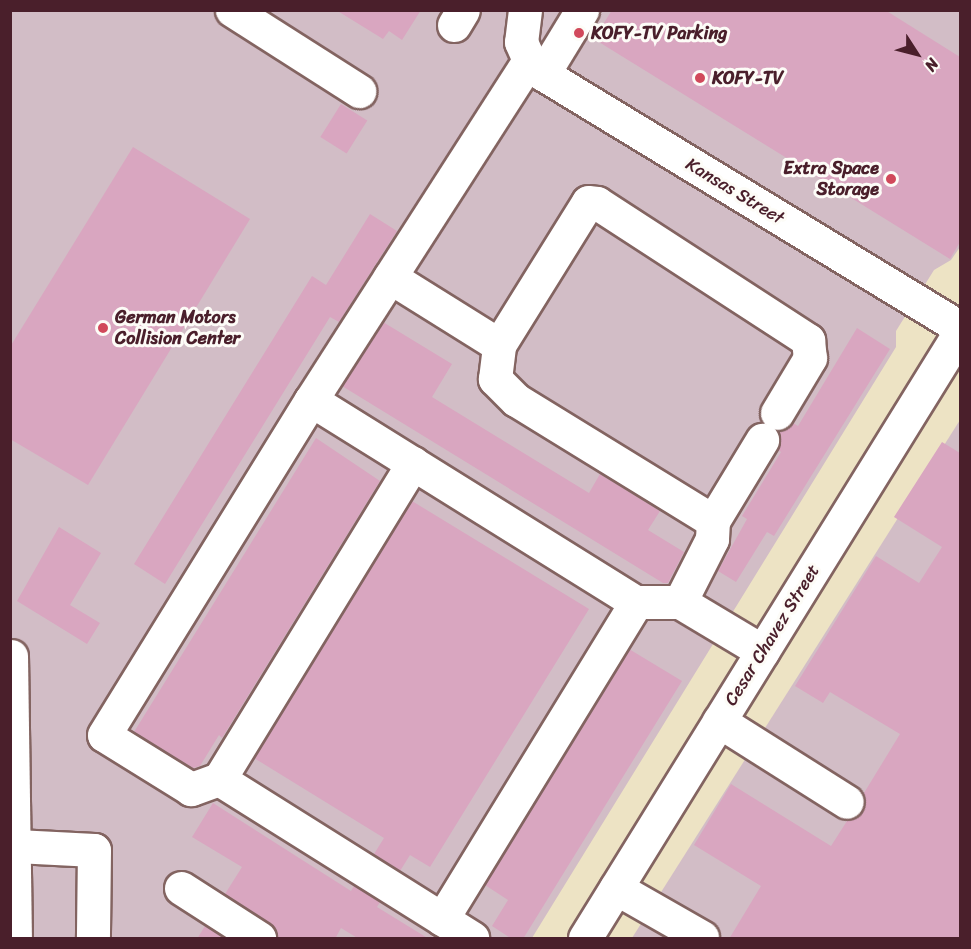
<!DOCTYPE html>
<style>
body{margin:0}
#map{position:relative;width:971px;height:949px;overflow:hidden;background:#ede3c4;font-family:Sriracha,sans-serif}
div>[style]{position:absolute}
.industrial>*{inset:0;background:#d2bdc6}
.building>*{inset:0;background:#d9a6c0;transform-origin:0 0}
.roads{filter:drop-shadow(2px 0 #836461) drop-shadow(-2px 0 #836461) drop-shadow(0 2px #836461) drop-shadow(0 -2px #836461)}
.minor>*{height:33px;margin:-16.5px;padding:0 16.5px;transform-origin:16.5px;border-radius:16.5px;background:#fff}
.major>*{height:33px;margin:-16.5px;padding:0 16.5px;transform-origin:16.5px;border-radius:16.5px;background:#fff}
.dots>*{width:16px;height:16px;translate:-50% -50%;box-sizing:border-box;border:3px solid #fdfcf7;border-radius:50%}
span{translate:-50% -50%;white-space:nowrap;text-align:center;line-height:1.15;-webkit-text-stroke:6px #fdfcf7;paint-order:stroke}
.poi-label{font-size:18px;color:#4a1f2b;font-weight:700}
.left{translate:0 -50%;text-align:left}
.right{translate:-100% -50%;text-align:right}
.street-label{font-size:18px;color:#4a1f2b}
.frame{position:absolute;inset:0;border:12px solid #4a1f2b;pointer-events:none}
.north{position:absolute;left:887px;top:24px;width:60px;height:60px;-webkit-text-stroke:4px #fdfcf7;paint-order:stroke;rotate:126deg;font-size:16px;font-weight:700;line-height:24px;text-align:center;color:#4a1f2b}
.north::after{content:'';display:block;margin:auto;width:21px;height:27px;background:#4a1f2b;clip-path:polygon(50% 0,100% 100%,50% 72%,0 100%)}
</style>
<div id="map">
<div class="industrial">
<div style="clip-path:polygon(10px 11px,960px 11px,960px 247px,951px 260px,934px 270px,896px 331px,896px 347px,532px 938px,11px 938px)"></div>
<div style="clip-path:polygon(960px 420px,960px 938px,632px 938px)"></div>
</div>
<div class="building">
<div style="clip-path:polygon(336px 10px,421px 10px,402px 40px,389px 31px,383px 39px)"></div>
<div style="clip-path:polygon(612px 10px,885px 10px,960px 57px,960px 242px,950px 259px,594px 39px)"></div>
<div style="left:341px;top:104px;width:31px;height:39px;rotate:32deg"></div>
<div style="clip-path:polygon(133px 147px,250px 219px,88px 485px,10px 439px,10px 347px)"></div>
<div style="clip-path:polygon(370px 214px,397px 231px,339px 322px,330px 317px,165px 584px,134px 564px,312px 276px,326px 285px)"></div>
<div style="clip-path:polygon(383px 322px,452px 364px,432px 397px,589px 493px,600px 474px,660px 511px,648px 530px,684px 552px,668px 583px,663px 583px,342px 386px)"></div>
<div style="clip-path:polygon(857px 328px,890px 349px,774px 536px,767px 532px,736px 582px,718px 571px,747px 519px,742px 516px,781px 452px,778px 450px,779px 431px,793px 423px,798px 426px)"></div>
<div style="clip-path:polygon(316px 438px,380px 481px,222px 738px,219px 735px,200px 766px,193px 768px,134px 732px)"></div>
<div style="clip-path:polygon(942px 442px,960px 453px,960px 939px,729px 939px,761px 886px,694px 845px,731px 784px,831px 846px,847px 821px,863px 812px,864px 793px,900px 734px,830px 692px,823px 703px,795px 686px,876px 556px,919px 583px,942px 547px,894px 517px)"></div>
<div style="clip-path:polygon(412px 501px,589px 609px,430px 867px,410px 855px,400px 871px,374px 854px,384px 838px,254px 758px)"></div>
<div style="clip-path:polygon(59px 527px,101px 553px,70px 605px,100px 623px,87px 644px,17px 601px)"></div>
<div style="clip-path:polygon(629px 649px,682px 681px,523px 939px,512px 939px,492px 926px,508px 900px,485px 885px)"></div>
<div style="clip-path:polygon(213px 803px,351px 891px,354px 886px,380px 902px,377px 907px,429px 939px,359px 939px,341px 928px,335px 939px,278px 939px,270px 923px,225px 894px,242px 867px,192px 837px)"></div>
<div style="clip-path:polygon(205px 926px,225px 939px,197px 939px)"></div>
</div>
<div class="roads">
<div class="minor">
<div style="left:232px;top:10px;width:151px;rotate:32.5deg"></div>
<div style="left:525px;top:10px;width:32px;rotate:97deg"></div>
<div style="left:521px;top:42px;width:20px;rotate:66deg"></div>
<div style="left:529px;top:60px;width:20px;rotate:45deg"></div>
<div style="left:543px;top:74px;width:488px;rotate:31.3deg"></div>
<div style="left:454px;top:25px;width:17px;rotate:-59deg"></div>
<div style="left:543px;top:74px;width:75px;rotate:-58.6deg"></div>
<div style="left:390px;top:277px;width:128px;rotate:32deg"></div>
<div style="left:311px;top:400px;width:383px;rotate:31.9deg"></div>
<div style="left:636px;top:602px;width:44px"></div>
<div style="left:680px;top:602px;width:96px;rotate:30.9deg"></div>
<div style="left:413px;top:463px;width:371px;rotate:121.5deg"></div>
<div style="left:219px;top:779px;width:30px;rotate:160deg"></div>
<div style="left:191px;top:789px;width:102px;rotate:-148.2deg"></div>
<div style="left:104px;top:735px;width:394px;rotate:-58.3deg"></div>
<div style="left:311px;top:400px;width:404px;rotate:-57.3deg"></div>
<div style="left:713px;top:521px;width:231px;rotate:-148.4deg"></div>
<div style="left:516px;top:400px;width:30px;rotate:-135deg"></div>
<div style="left:495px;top:379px;width:34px;rotate:-83deg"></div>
<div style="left:499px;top:345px;width:168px;rotate:-58.1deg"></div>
<div style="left:588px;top:202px;width:9px;rotate:6deg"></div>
<div style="left:597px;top:203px;width:252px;rotate:33deg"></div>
<div style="left:808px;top:340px;width:18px;rotate:84deg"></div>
<div style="left:810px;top:358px;width:64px;rotate:121deg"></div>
<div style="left:680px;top:602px;width:71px;rotate:-63.1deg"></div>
<div style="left:712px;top:539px;width:18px;rotate:-87deg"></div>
<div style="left:713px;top:521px;width:95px;rotate:-58.8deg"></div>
<div style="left:11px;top:656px;width:282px;rotate:89.2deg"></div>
<div style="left:719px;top:721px;width:151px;rotate:32.3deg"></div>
<div style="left:219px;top:779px;width:299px;rotate:32.1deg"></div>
<div style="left:16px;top:846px;width:78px;rotate:2.9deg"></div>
<div style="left:94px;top:850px;width:88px;rotate:90.7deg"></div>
<div style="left:181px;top:888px;width:93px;rotate:32.7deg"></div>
<div style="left:616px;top:888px;width:99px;rotate:29.7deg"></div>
<div style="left:442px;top:919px;width:372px;rotate:-58.5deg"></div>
</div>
<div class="major">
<div style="left:585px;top:938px;width:713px;rotate:-58.25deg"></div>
</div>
</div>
<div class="dots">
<div style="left:579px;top:33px;background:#d1495b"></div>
<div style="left:700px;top:78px;background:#d1495b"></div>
<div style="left:891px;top:179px;background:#d1495b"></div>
<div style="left:103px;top:328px;background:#d1495b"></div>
</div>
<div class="poi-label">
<span class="left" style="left:591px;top:33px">KOFY-TV Parking</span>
<span class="left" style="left:712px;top:78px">KOFY-TV</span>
<span class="right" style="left:879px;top:179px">Extra Space<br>Storage</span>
<span class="left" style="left:115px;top:328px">German Motors<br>Collision Center</span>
</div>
<div class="street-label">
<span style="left:735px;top:191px;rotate:31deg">Kansas Street</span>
<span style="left:772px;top:635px;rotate:-58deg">Cesar Chavez Street</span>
</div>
<div class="frame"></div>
<div class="north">N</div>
</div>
